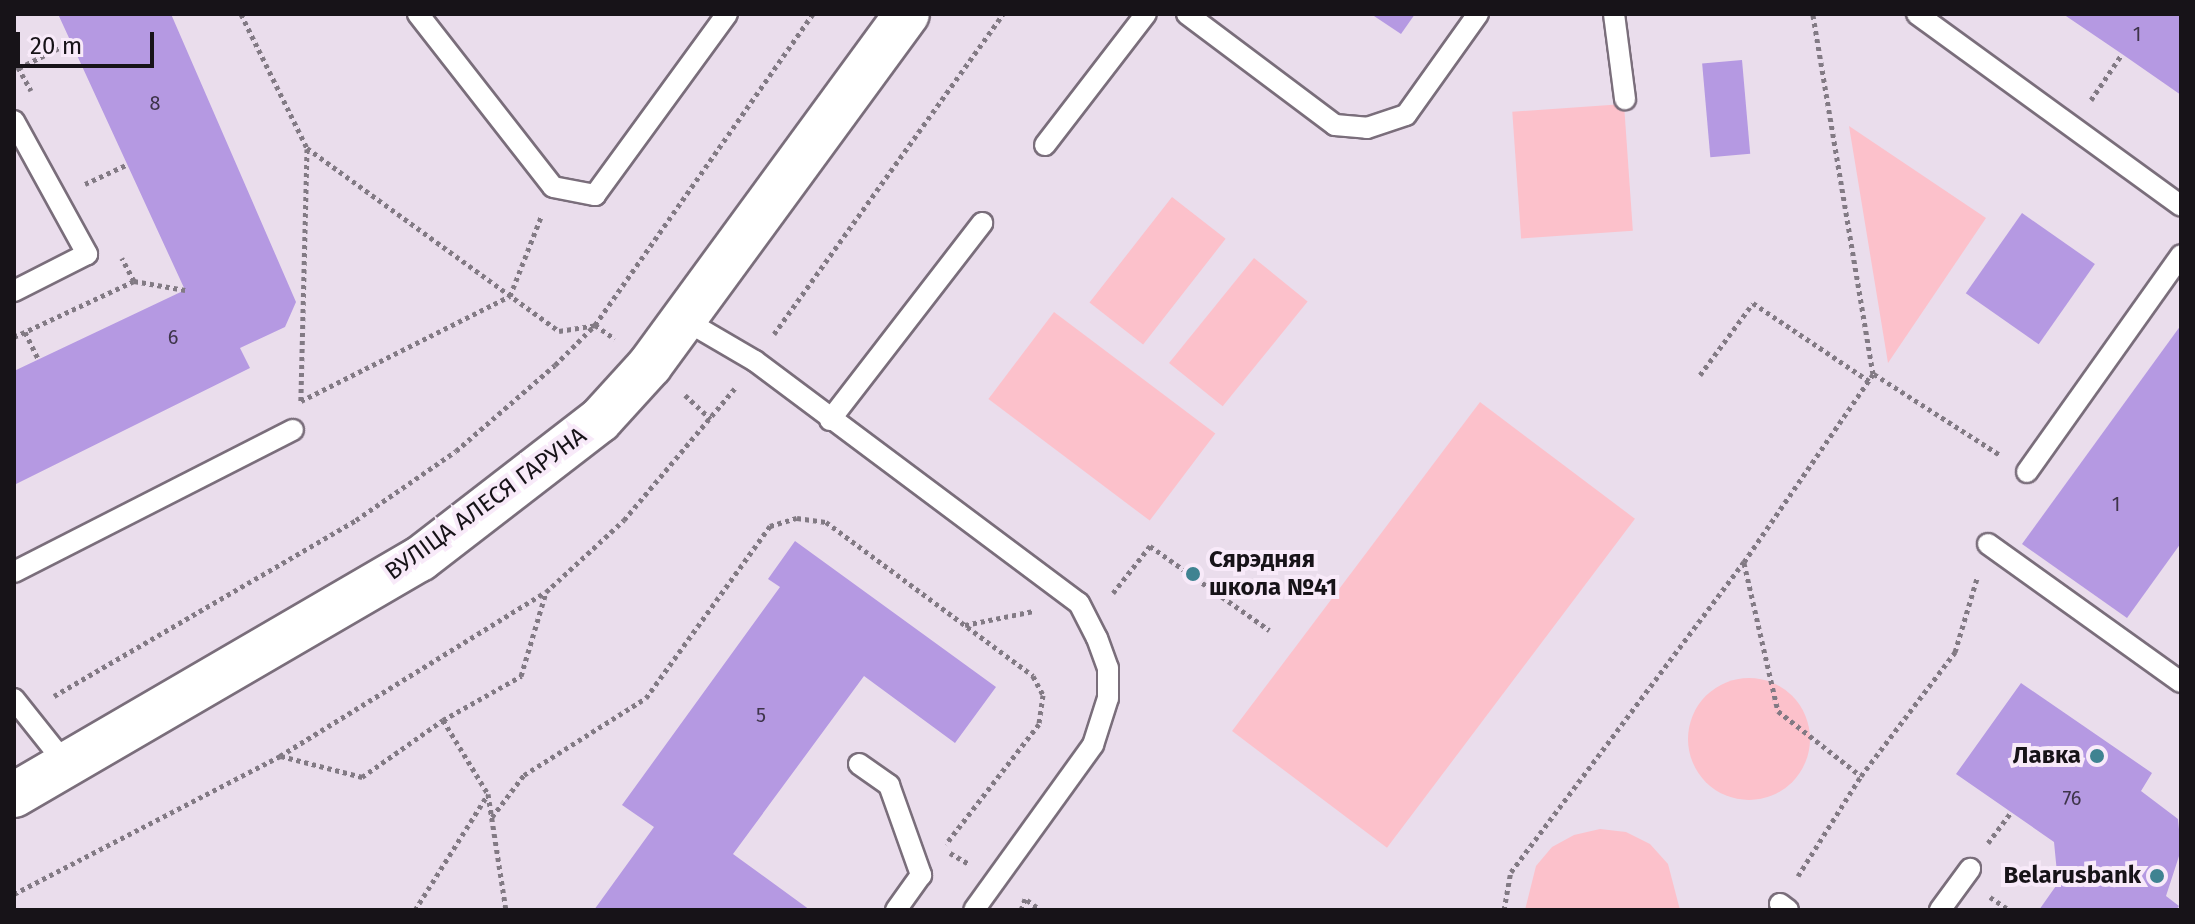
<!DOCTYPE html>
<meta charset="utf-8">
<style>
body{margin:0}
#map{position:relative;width:2195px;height:924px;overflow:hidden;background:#eaddec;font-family:"Fira Sans",sans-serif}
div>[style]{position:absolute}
.green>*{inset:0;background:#fcc1cb;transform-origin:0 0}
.round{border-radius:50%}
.building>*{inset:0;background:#b599e2;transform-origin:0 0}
.path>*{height:5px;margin-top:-2.5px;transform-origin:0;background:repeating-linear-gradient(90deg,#827a84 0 4px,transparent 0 8px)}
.roads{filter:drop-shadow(2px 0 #7a6e7b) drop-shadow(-2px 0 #7a6e7b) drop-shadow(0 2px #7a6e7b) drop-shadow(0 -2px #7a6e7b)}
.lane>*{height:20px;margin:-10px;padding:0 10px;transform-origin:10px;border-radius:10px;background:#fff}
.secondary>*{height:44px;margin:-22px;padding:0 22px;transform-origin:22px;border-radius:22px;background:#fff}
.dots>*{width:22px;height:22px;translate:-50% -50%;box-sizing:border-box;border:4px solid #f8eaf9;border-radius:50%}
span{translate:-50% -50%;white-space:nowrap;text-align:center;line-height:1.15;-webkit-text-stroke:8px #f8eaf9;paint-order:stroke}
.number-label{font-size:20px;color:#3e344a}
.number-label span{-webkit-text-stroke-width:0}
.street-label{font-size:24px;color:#171318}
.poi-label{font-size:24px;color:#171318;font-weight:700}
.left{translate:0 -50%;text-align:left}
.right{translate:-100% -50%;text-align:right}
.frame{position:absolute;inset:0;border:16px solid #171318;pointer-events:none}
.scale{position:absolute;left:16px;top:32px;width:138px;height:36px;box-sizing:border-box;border:4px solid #171318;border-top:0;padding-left:10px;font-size:24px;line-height:28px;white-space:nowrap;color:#171318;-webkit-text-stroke:6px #f8eaf9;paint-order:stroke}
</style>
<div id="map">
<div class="green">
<div style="left:1624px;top:104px;width:127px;height:112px;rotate:86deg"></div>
<div style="clip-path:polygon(1849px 126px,1986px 218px,1888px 363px)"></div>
<div style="left:1172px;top:197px;width:68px;height:134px;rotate:38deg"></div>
<div style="left:1254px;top:258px;width:69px;height:135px;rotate:39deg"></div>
<div style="left:1054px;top:312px;width:202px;height:109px;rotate:37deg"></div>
<div style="left:1480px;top:402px;width:194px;height:412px;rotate:37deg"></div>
<div class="round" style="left:1688px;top:678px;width:122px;height:122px"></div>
<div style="clip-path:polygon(1600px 829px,1626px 832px,1650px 844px,1668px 864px,1680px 910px,1525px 910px,1536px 866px,1552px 847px,1574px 835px)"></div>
</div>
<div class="building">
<div style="clip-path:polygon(58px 14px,171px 14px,296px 302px,285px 327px,240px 348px,250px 368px,14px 485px,14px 371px,185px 290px)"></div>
<div style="clip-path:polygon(1371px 14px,1415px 14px,1401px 34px)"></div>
<div style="clip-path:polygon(2063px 14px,2181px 14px,2181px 95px,2122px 54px)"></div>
<div style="left:1742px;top:60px;width:94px;height:40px;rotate:85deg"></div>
<div style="left:2022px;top:213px;width:89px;height:98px;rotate:35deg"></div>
<div style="clip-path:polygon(2181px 325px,2181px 543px,2127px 618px,2022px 544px)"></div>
<div style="clip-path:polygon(795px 541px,996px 687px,955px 743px,864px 676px,733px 854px,810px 910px,594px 910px,654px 827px,622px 805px,780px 587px,768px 579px)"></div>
<div style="clip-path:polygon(2021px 683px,2152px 773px,2141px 791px,2178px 819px,2181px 850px,2166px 896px,2179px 906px,2176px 910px,2039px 910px,2058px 883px,2054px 842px,1956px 774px)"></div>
</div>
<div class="path">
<div style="left:241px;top:14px;width:149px;rotate:63.8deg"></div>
<div style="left:307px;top:148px;width:311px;rotate:36deg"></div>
<div style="left:559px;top:331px;width:36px;rotate:-9deg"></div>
<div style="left:595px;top:325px;width:24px;rotate:35deg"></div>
<div style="left:14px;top:60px;width:35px;rotate:61deg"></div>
<div style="left:19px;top:68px;width:58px;rotate:-26.6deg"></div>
<div style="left:2091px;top:100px;width:55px;rotate:-56deg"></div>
<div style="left:307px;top:149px;width:252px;rotate:91.4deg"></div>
<div style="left:301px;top:401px;width:234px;rotate:-26.7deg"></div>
<div style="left:510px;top:296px;width:85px;rotate:-68.6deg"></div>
<div style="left:85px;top:184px;width:47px;rotate:-24.9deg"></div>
<div style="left:134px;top:281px;width:52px;rotate:10deg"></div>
<div style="left:25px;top:332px;width:30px;rotate:64deg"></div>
<div style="left:774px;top:334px;width:393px;rotate:-54.4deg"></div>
<div style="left:14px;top:337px;width:132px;rotate:-25deg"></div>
<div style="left:134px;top:281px;width:26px;rotate:-118deg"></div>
<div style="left:1874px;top:374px;width:150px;rotate:32.7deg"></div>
<div style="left:1700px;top:375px;width:89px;rotate:-53.6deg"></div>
<div style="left:1753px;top:303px;width:140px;rotate:33.9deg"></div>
<div style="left:685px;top:395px;width:35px;rotate:43deg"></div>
<div style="left:1744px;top:563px;width:152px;rotate:77.1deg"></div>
<div style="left:1778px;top:711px;width:105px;rotate:38.1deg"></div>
<div style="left:1861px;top:776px;width:156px;rotate:-52.8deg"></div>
<div style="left:1955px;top:652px;width:77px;rotate:-73.4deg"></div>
<div style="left:1113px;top:593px;width:60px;rotate:-51.8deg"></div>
<div style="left:1150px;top:546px;width:146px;rotate:35.2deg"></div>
<div style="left:965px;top:625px;width:70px;rotate:-11.5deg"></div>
<div style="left:54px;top:696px;width:350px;rotate:-30.2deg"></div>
<div style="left:356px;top:520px;width:121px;rotate:-34.6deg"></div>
<div style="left:456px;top:451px;width:131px;rotate:-41deg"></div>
<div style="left:555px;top:365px;width:57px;rotate:-45deg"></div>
<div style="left:595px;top:325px;width:380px;rotate:-55deg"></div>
<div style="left:443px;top:720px;width:87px;rotate:58.7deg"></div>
<div style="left:488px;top:794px;width:117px;rotate:81.2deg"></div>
<div style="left:281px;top:756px;width:84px;rotate:14.5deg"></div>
<div style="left:362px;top:777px;width:99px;rotate:-35.1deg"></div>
<div style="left:443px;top:720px;width:90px;rotate:-29.4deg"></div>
<div style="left:521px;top:676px;width:88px;rotate:-73.4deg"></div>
<div style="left:492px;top:817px;width:53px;rotate:-52.7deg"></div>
<div style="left:524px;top:775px;width:144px;rotate:-32.3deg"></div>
<div style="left:646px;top:698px;width:212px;rotate:-54.2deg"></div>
<div style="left:770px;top:526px;width:28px;rotate:-17deg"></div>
<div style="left:797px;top:518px;width:29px;rotate:8deg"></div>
<div style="left:826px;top:522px;width:258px;rotate:36.6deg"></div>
<div style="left:1033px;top:676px;width:21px;rotate:62deg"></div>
<div style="left:1043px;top:695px;width:29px;rotate:98deg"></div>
<div style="left:1039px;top:724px;width:152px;rotate:127.8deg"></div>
<div style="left:1988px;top:843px;width:39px;rotate:-53deg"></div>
<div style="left:950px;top:853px;width:22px;rotate:30deg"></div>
<div style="left:1798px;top:876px;width:118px;rotate:-57.8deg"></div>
<div style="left:14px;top:894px;width:300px;rotate:-27.4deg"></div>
<div style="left:280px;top:756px;width:312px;rotate:-31.7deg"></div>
<div style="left:546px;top:592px;width:106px;rotate:-42.7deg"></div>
<div style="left:624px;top:520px;width:172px;rotate:-49.9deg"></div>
<div style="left:1990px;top:897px;width:23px;rotate:34deg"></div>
<div style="left:1027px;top:900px;width:17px;rotate:36deg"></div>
<div style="left:415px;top:910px;width:137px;rotate:-57.8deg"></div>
<div style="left:1021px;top:910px;width:12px;rotate:-70deg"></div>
<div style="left:1504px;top:910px;width:39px;rotate:-80deg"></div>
<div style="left:1511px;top:872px;width:388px;rotate:-53.1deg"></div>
<div style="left:1744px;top:562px;width:228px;rotate:-55.5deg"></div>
<div style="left:1873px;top:374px;width:365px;rotate:-99.5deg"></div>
</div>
<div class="roads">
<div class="lane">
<div style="left:418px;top:14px;width:219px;rotate:52deg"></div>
<div style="left:553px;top:187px;width:43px;rotate:10.8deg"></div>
<div style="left:595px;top:195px;width:224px;rotate:-53.9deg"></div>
<div style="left:1187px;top:14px;width:185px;rotate:36.9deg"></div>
<div style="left:1335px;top:125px;width:32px;rotate:5deg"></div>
<div style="left:1367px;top:128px;width:41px;rotate:-18.4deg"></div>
<div style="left:1406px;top:115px;width:124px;rotate:-54.5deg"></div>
<div style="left:1614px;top:14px;width:86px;rotate:82.6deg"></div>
<div style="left:1917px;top:14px;width:326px;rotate:36deg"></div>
<div style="left:14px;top:121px;width:152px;rotate:61.2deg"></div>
<div style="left:87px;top:254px;width:82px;rotate:153.1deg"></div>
<div style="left:1045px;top:145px;width:165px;rotate:-52.4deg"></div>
<div style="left:683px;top:319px;width:83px;rotate:30.3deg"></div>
<div style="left:755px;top:361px;width:404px;rotate:36.8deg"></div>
<div style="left:1079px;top:603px;width:39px;rotate:63deg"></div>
<div style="left:1097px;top:638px;width:32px;rotate:70deg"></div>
<div style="left:1108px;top:668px;width:30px;rotate:90deg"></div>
<div style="left:1108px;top:698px;width:49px;rotate:107.7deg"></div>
<div style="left:1093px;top:745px;width:203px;rotate:125.8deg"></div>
<div style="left:830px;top:420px;width:249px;rotate:-52.3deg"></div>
<div style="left:2027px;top:472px;width:266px;rotate:-54.6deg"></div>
<div style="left:1988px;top:544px;width:237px;rotate:35.6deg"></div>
<div style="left:14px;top:572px;width:313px;rotate:-27deg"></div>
<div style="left:14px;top:699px;width:87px;rotate:51.5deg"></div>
<div style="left:859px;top:764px;width:37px;rotate:35deg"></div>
<div style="left:889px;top:785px;width:96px;rotate:70.4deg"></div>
<div style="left:921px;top:875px;width:43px;rotate:125.5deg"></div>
<div style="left:1780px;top:904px;width:10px;rotate:37deg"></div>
<div style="left:1940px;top:910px;width:51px;rotate:-53.8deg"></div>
</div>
<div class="secondary">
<div style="left:14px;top:795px;width:470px;rotate:-30.2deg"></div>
<div style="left:420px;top:559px;width:227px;rotate:-37.7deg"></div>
<div style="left:600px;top:420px;width:74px;rotate:-47.7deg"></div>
<div style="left:650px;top:365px;width:435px;rotate:-53.8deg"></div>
</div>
</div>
<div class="dots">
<div style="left:1193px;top:574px;background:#3f8391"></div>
<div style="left:2097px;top:756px;background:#3f8391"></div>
<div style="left:2157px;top:876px;background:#3f8391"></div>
</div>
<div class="number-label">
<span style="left:2137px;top:34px">1</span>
<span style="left:155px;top:103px">8</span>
<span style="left:173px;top:337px">6</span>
<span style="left:2116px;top:504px">1</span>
<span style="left:761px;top:715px">5</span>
<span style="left:2072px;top:798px">76</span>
</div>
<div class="street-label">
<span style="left:486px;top:504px;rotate:-36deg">ВУЛІЦА АЛЕСЯ ГАРУНА</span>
</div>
<div class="poi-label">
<span class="left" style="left:1209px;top:574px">Сярэдняя<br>школа №41</span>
<span class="right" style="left:2081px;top:756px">Лавка</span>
<span class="right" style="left:2141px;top:876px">Belarusbank</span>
</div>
<div class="frame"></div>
<div class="scale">20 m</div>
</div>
